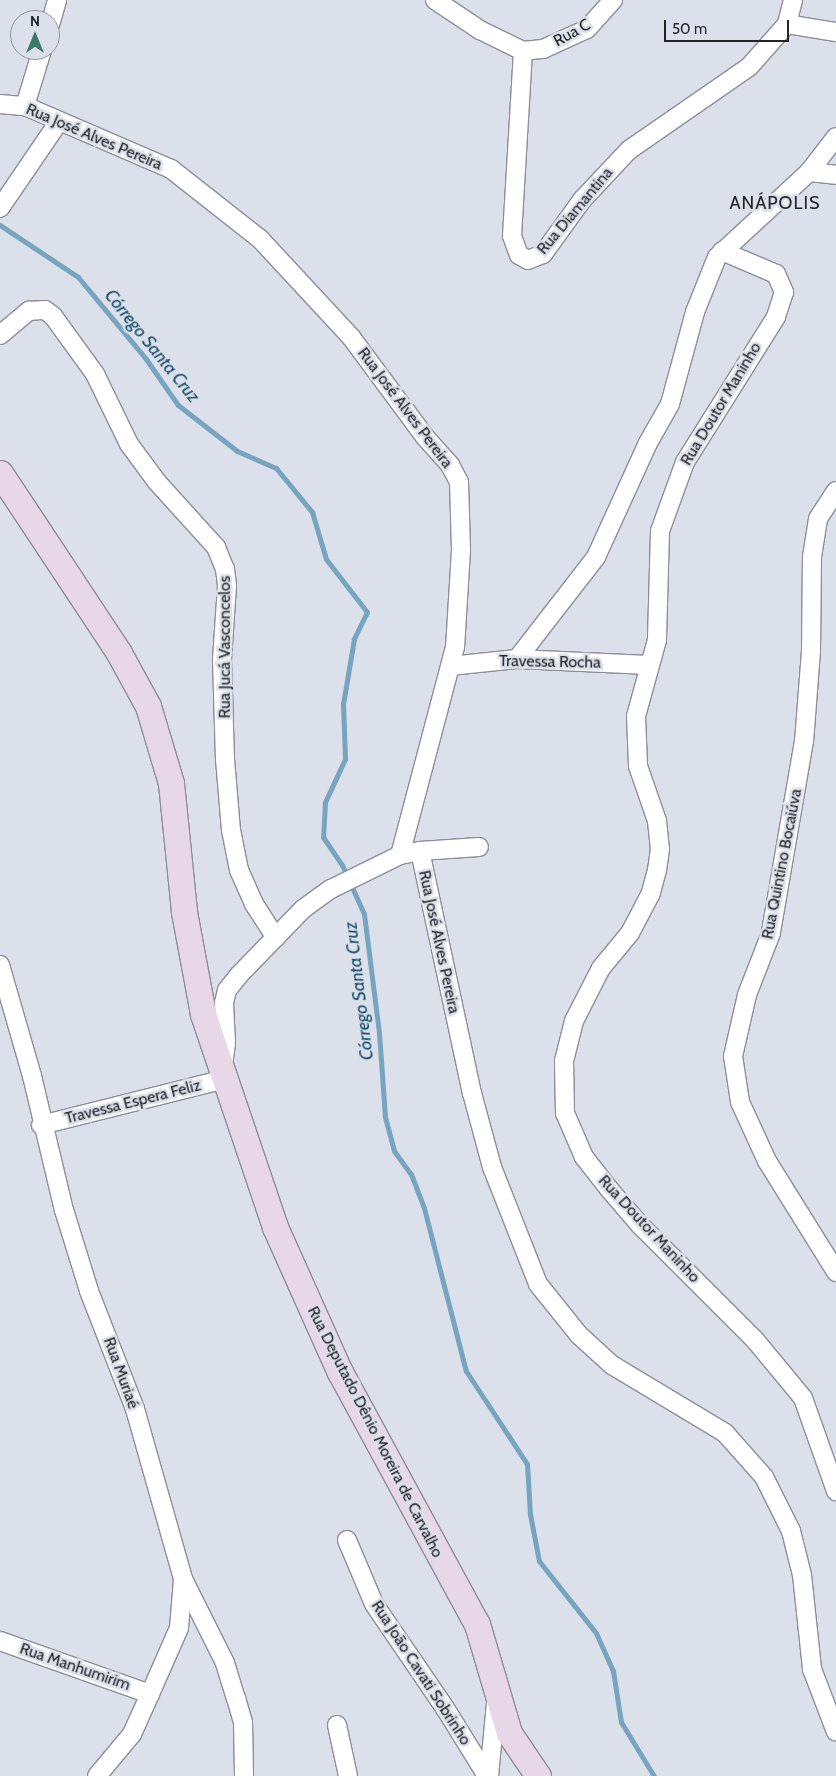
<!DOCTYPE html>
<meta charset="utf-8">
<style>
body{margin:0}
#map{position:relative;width:836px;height:1776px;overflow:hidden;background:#dce0ea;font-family:Cabin,sans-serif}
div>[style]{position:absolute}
.stream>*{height:5px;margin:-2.5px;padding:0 2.5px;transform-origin:2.5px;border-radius:2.5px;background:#77a4bf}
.roads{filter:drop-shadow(1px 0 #8c8f99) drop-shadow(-1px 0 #8c8f99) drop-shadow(0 1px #8c8f99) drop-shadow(0 -1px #8c8f99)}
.street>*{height:18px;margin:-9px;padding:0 9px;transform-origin:9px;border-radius:9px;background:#fff}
.secondary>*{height:25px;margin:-12.5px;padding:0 12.5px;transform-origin:12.5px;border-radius:12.5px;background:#e8d7e7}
span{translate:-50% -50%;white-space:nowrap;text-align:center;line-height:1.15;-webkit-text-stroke:5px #dce0ea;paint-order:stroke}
.street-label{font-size:16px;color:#232428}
.neighbourhood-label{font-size:18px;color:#232428;letter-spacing:1px}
.water-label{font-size:18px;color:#134b68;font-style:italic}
.north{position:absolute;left:10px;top:10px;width:50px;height:50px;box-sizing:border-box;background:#dce0ea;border:1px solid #92959c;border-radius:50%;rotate:0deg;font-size:14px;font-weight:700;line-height:20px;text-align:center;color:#232428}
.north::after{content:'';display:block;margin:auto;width:18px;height:22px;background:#3c7a66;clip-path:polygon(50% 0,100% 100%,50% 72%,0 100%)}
.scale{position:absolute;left:664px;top:20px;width:125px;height:22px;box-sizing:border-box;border:2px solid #232428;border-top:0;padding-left:6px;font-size:15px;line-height:18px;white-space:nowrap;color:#232428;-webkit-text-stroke:4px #dce0ea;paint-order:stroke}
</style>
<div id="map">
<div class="stream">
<div style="left:0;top:225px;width:94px;rotate:33.7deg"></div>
<div style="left:78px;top:277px;width:107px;rotate:50.3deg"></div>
<div style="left:146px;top:359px;width:56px;rotate:55.2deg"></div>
<div style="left:178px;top:405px;width:75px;rotate:37.9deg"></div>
<div style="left:237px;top:451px;width:43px;rotate:23.6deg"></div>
<div style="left:276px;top:468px;width:57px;rotate:50.7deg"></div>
<div style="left:312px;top:512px;width:49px;rotate:73.4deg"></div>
<div style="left:326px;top:559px;width:67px;rotate:52.3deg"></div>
<div style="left:367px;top:612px;width:30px;rotate:116deg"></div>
<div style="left:354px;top:639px;width:66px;rotate:99.6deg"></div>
<div style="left:343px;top:704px;width:55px;rotate:87.9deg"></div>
<div style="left:345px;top:759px;width:47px;rotate:114.9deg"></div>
<div style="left:325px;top:802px;width:35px;rotate:93deg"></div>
<div style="left:323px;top:837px;width:34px;rotate:56deg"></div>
<div style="left:342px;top:865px;width:54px;rotate:65.8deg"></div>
<div style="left:364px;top:914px;width:120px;rotate:82.8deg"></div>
<div style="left:379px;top:1033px;width:84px;rotate:85.9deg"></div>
<div style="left:385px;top:1117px;width:35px;rotate:75deg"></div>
<div style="left:394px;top:1151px;width:29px;rotate:54deg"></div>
<div style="left:411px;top:1174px;width:36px;rotate:69deg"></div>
<div style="left:424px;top:1208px;width:168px;rotate:75.6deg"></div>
<div style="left:466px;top:1371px;width:111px;rotate:56.7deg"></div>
<div style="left:527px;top:1464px;width:50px;rotate:86.6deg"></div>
<div style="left:530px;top:1514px;width:48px;rotate:79.2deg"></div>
<div style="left:539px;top:1561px;width:92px;rotate:51.6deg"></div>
<div style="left:596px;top:1633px;width:42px;rotate:65.9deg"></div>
<div style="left:613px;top:1671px;width:52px;rotate:81.1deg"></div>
<div style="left:621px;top:1722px;width:63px;rotate:58.6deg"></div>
</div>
<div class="roads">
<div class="street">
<div style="left:435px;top:0;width:54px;rotate:33.7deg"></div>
<div style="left:480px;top:30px;width:48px;rotate:26deg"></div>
<div style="left:787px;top:24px;width:50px;rotate:9.3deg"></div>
<div style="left:50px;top:25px;width:26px;rotate:-74deg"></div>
<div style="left:523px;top:51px;width:185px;rotate:93.4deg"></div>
<div style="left:512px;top:236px;width:20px;rotate:70deg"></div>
<div style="left:519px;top:255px;width:10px;rotate:29deg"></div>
<div style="left:528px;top:260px;width:16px;rotate:-22deg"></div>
<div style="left:543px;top:254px;width:67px;rotate:-54.2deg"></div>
<div style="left:582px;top:200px;width:69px;rotate:-46.8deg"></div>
<div style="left:629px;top:150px;width:146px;rotate:-34.7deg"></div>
<div style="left:749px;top:67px;width:57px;rotate:-48.5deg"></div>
<div style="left:787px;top:24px;width:25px;rotate:-76deg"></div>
<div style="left:523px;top:51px;width:20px;rotate:-6deg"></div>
<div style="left:543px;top:49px;width:48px;rotate:-24.4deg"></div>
<div style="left:587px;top:29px;width:39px;rotate:-48deg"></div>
<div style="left:0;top:104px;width:25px;rotate:5deg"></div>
<div style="left:25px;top:106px;width:159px;rotate:23.3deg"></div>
<div style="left:171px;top:169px;width:113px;rotate:38.2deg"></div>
<div style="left:260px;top:239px;width:134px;rotate:47.1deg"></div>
<div style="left:351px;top:337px;width:124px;rotate:53.5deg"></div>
<div style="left:425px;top:437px;width:38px;rotate:48deg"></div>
<div style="left:450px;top:465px;width:19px;rotate:62deg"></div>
<div style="left:459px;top:482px;width:68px;rotate:88.3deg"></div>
<div style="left:461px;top:550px;width:97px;rotate:93.5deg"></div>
<div style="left:455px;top:647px;width:215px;rotate:104.8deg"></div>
<div style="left:25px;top:106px;width:59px;rotate:-73.1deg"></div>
<div style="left:809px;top:172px;width:27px;rotate:6deg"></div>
<div style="left:0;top:208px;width:103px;rotate:-55.7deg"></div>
<div style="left:722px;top:251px;width:59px;rotate:23.1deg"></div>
<div style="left:776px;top:274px;width:20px;rotate:66deg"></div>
<div style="left:784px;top:292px;width:26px;rotate:108deg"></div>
<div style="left:776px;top:317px;width:171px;rotate:122.1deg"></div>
<div style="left:685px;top:462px;width:73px;rotate:109.9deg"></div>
<div style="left:660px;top:531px;width:109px;rotate:91.6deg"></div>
<div style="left:657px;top:640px;width:79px;rotate:105.4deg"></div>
<div style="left:636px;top:716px;width:50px;rotate:87.7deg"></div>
<div style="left:638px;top:766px;width:58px;rotate:70.9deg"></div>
<div style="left:657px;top:821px;width:28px;rotate:84deg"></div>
<div style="left:660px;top:849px;width:21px;rotate:98deg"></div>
<div style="left:657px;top:870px;width:24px;rotate:105deg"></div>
<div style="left:651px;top:893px;width:45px;rotate:117.7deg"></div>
<div style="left:630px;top:933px;width:45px;rotate:129.6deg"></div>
<div style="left:601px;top:968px;width:59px;rotate:117deg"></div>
<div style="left:574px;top:1021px;width:41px;rotate:104deg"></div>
<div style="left:564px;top:1061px;width:52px;rotate:88.9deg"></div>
<div style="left:565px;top:1113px;width:48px;rotate:66.6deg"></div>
<div style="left:584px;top:1157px;width:41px;rotate:52deg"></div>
<div style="left:609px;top:1189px;width:48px;rotate:49.3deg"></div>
<div style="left:640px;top:1225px;width:163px;rotate:45deg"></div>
<div style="left:755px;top:1340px;width:75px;rotate:50.4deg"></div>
<div style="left:803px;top:1398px;width:99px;rotate:70.5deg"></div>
<div style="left:0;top:335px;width:38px;rotate:-40deg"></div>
<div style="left:29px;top:311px;width:16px;rotate:-4deg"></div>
<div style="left:45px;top:310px;width:10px;rotate:37deg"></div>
<div style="left:53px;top:316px;width:72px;rotate:54.1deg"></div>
<div style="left:95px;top:374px;width:78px;rotate:64.1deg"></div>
<div style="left:129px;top:444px;width:47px;rotate:53.6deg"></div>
<div style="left:157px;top:482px;width:88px;rotate:47.8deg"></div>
<div style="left:216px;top:547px;width:24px;rotate:68deg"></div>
<div style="left:225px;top:569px;width:17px;rotate:83deg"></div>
<div style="left:227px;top:586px;width:73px;rotate:93.9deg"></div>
<div style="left:222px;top:659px;width:100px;rotate:88.3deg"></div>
<div style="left:225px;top:759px;width:71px;rotate:85.2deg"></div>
<div style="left:231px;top:830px;width:41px;rotate:78.7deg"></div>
<div style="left:239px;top:870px;width:37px;rotate:66deg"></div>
<div style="left:254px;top:904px;width:40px;rotate:57.1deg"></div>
<div style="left:836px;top:491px;width:33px;rotate:123deg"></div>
<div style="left:818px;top:519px;width:37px;rotate:99deg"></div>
<div style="left:812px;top:556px;width:95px;rotate:90.6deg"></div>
<div style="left:811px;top:651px;width:90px;rotate:94.4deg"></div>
<div style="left:804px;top:741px;width:195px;rotate:99.8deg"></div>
<div style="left:771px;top:933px;width:66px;rotate:111.2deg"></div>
<div style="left:747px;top:995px;width:63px;rotate:102.9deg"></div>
<div style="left:733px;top:1056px;width:47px;rotate:81.3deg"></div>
<div style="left:740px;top:1102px;width:65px;rotate:65.4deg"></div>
<div style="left:767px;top:1161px;width:131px;rotate:58.1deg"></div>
<div style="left:517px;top:659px;width:129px;rotate:-52.2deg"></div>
<div style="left:596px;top:557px;width:125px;rotate:-65.5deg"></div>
<div style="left:648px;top:443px;width:45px;rotate:-60.6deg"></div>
<div style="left:670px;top:404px;width:95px;rotate:-74.8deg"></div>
<div style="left:695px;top:312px;width:59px;rotate:-68.2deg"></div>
<div style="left:717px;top:257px;width:125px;rotate:-42.7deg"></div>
<div style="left:809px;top:172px;width:44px;rotate:-52.4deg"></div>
<div style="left:450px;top:666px;width:67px;rotate:-6deg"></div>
<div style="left:517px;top:659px;width:132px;rotate:2.6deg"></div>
<div style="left:420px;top:851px;width:59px;rotate:-3.9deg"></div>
<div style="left:0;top:965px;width:116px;rotate:73.9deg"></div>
<div style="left:32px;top:1076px;width:138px;rotate:76.6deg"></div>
<div style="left:64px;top:1210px;width:85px;rotate:72.8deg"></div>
<div style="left:89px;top:1291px;width:127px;rotate:68.7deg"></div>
<div style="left:135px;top:1409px;width:177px;rotate:74.2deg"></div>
<div style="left:183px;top:1579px;width:94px;rotate:63.4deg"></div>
<div style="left:225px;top:1663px;width:37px;rotate:73deg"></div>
<div style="left:236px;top:1698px;width:25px;rotate:74deg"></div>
<div style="left:243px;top:1722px;width:54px;rotate:88.9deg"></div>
<div style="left:223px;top:1065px;width:22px;rotate:-82deg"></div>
<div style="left:226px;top:1043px;width:40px;rotate:-92.9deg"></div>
<div style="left:224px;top:1003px;width:13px;rotate:-77deg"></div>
<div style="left:227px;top:990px;width:19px;rotate:-51deg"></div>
<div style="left:239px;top:975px;width:92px;rotate:-45.9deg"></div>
<div style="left:303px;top:909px;width:34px;rotate:-36deg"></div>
<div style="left:331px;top:889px;width:77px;rotate:-26.2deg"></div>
<div style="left:400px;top:855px;width:20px;rotate:-11deg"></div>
<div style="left:420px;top:851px;width:248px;rotate:77.9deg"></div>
<div style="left:472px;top:1093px;width:77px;rotate:74.9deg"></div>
<div style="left:492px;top:1167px;width:126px;rotate:68.5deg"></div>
<div style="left:538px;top:1284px;width:65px;rotate:51.2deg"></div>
<div style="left:579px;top:1335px;width:45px;rotate:42.3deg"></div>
<div style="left:612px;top:1365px;width:132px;rotate:31deg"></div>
<div style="left:725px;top:1433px;width:59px;rotate:48.4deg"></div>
<div style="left:764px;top:1477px;width:60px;rotate:63.4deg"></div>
<div style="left:791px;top:1531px;width:45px;rotate:76deg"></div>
<div style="left:802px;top:1575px;width:95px;rotate:83.9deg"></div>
<div style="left:812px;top:1669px;width:67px;rotate:69.1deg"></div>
<div style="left:41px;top:1125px;width:190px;rotate:-14deg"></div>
<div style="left:347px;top:1540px;width:69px;rotate:67.1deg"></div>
<div style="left:374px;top:1604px;width:126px;rotate:55.7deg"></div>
<div style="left:445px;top:1708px;width:80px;rotate:58.3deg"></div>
<div style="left:0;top:1641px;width:159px;rotate:19.5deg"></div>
<div style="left:337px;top:1725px;width:52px;rotate:77.8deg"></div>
<div style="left:97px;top:1776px;width:55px;rotate:-50.2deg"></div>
<div style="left:132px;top:1734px;width:44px;rotate:-65.8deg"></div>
<div style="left:150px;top:1694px;width:72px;rotate:-66.3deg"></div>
<div style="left:179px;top:1628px;width:49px;rotate:-85.3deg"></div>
<div style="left:489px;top:1776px;width:73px;rotate:-84.5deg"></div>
</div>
<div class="secondary">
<div style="left:0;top:473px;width:216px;rotate:56.5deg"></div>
<div style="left:119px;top:653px;width:60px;rotate:61.3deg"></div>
<div style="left:148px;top:706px;width:80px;rotate:73.4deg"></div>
<div style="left:171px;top:783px;width:130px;rotate:84.2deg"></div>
<div style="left:184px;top:912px;width:104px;rotate:79.4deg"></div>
<div style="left:203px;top:1014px;width:225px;rotate:71.3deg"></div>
<div style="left:275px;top:1227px;width:159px;rotate:65.9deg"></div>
<div style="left:340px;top:1372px;width:287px;rotate:61.5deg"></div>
<div style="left:477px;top:1624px;width:114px;rotate:73.6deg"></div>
<div style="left:509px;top:1733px;width:52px;rotate:56deg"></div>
</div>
</div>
<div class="street-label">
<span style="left:572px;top:33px;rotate:-29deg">Rua C</span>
<span style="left:94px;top:137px;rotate:23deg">Rua José Alves Pereira</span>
<span style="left:575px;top:211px;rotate:-50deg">Rua Diamantina</span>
<span style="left:721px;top:404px;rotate:-59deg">Rua Doutor Maninho</span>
<span style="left:405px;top:408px;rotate:53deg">Rua José Alves Pereira</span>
<span style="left:225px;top:647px;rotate:-90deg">Rua Jucá Vasconcelos</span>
<span style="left:550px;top:662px;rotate:1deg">Travessa Rocha</span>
<span style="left:782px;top:864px;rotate:-79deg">Rua Quintino Bocaiúva</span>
<span style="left:439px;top:942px;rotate:78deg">Rua José Alves Pereira</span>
<span style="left:133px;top:1102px;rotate:-14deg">Travessa Espera Feliz</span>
<span style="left:649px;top:1229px;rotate:47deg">Rua Doutor Maninho</span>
<span style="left:121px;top:1373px;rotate:70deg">Rua Muriaé</span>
<span style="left:375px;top:1432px;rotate:63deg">Rua Deputado Dênio Moreira de Carvalho</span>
<span style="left:75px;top:1667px;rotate:19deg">Rua Manhumirim</span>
<span style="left:421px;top:1673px;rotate:57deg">Rua João Cavati Sobrinho</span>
</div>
<div class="neighbourhood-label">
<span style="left:775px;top:203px">ANÁPOLIS</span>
</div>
<div class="water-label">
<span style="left:152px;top:346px;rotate:51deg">Córrego Santa Cruz</span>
<span style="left:359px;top:991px;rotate:-97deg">Córrego Santa Cruz</span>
</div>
<div class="north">N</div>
<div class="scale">50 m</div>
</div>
